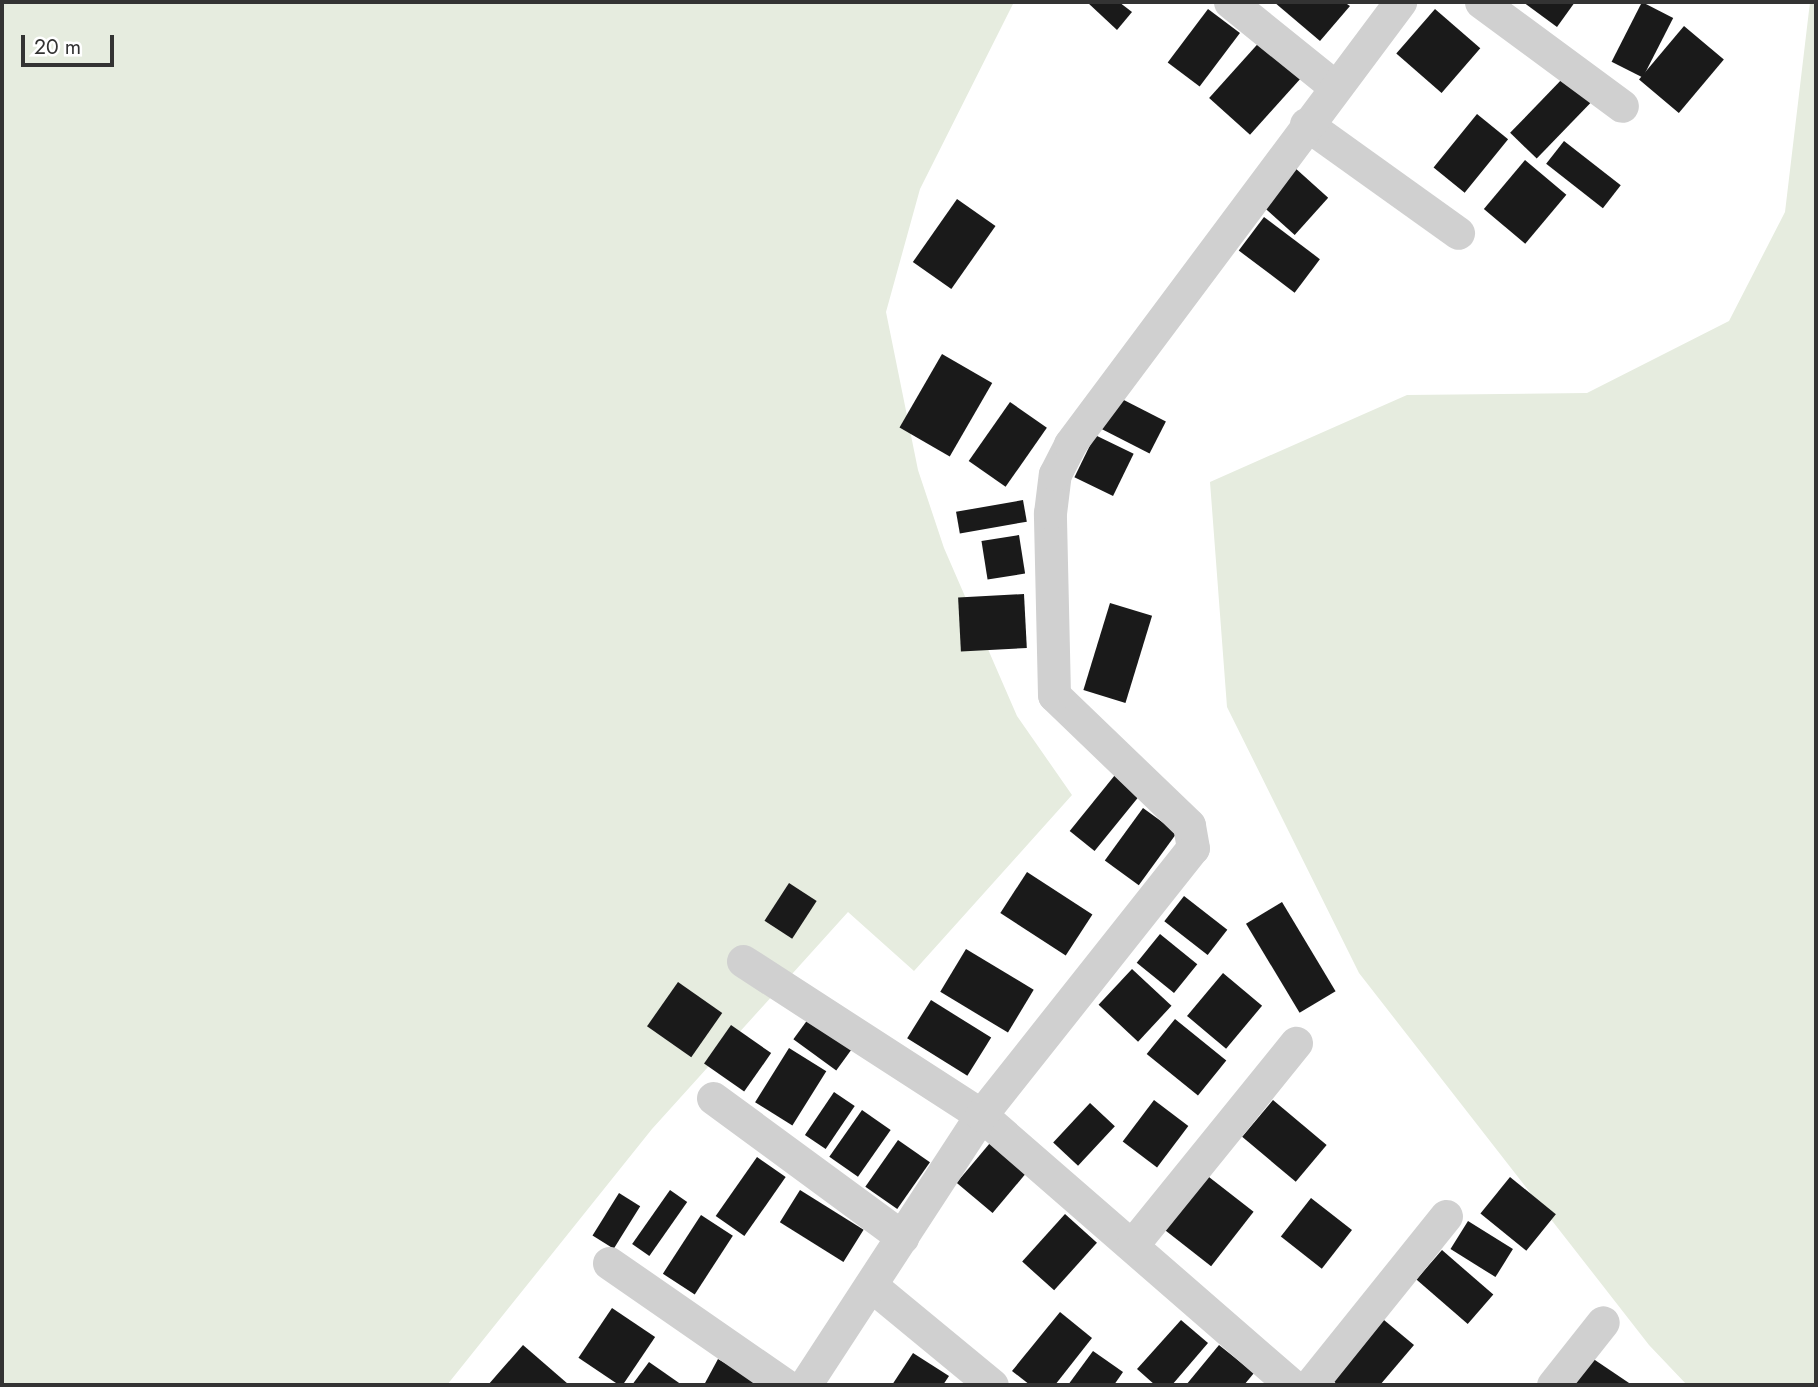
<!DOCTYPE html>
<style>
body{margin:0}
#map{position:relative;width:1818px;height:1387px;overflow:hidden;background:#fff;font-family:Jost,sans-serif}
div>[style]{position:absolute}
.green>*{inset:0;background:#e6ecdf}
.building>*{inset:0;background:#1a1a1a;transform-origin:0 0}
.street>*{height:33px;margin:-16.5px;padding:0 16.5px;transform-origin:16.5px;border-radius:16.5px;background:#d0d0d0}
span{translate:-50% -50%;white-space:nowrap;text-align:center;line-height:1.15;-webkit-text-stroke:7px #fff;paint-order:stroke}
.frame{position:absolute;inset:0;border:4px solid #333;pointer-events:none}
.scale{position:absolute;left:21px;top:35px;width:93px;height:32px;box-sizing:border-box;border:4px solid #333;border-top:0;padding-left:9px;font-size:21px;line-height:24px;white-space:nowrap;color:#333;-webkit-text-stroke:5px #fff;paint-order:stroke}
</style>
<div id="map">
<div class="green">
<div style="clip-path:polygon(2px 2px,1014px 2px,920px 189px,886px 312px,918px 470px,944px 548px,1017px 716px,1072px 795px,914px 971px,848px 912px,652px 1129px,447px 1385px,2px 1385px)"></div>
<div style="clip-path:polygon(1810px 2px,1816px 2px,1816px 1385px,1687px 1385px,1649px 1345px,1359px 973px,1227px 707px,1210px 482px,1407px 395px,1587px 393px,1729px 321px,1785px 212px)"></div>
</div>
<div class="building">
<div style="clip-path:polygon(1087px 2px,1119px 2px,1132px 12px,1117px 30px)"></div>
<div style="clip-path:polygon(1274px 2px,1344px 2px,1350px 6px,1320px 41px)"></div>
<div style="clip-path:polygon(1523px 2px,1575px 2px,1557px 27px)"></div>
<div style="left:1642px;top:2px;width:35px;height:67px;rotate:27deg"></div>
<div style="left:1208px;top:9px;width:40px;height:67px;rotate:37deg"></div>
<div style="left:1435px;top:9px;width:60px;height:59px;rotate:41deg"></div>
<div style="left:1684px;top:26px;width:52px;height:70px;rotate:40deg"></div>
<div style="left:1264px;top:37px;width:55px;height:82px;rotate:42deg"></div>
<div style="left:1565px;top:76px;width:37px;height:79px;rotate:44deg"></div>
<div style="left:1477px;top:114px;width:40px;height:69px;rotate:39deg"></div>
<div style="left:1564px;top:141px;width:72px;height:29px;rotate:38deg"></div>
<div style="left:1525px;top:160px;width:54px;height:64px;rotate:40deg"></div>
<div style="left:1294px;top:167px;width:46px;height:50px;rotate:42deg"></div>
<div style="left:957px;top:199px;width:47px;height:77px;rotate:35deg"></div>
<div style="left:1264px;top:217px;width:70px;height:42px;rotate:37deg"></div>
<div style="left:942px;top:354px;width:58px;height:85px;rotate:30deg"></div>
<div style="left:1116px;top:396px;width:56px;height:36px;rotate:27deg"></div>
<div style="left:1010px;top:402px;width:45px;height:72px;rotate:35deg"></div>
<div style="left:1095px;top:435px;width:43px;height:47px;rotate:26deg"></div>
<div style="left:1023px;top:500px;width:22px;height:68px;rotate:80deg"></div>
<div style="left:1019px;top:535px;width:39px;height:38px;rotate:81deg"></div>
<div style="left:1024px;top:594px;width:54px;height:66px;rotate:87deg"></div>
<div style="left:1110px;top:603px;width:44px;height:91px;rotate:17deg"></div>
<div style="left:1115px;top:775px;width:32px;height:72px;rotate:39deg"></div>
<div style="left:1143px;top:808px;width:42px;height:65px;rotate:36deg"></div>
<div style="left:1027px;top:872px;width:78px;height:49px;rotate:33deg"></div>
<div style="left:789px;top:883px;width:33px;height:45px;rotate:33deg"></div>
<div style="left:1184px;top:896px;width:55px;height:32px;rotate:38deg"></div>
<div style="left:1282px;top:902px;width:104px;height:42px;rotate:59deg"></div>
<div style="left:1160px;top:934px;width:48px;height:37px;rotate:39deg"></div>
<div style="left:966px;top:949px;width:79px;height:50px;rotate:31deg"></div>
<div style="left:1132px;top:969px;width:54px;height:49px;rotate:43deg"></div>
<div style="left:1223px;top:973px;width:51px;height:56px;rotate:40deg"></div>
<div style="left:678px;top:982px;width:54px;height:54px;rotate:35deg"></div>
<div style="left:931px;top:1000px;width:71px;height:45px;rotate:32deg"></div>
<div style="left:811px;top:1015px;width:53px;height:30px;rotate:36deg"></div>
<div style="left:1175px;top:1019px;width:66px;height:45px;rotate:39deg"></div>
<div style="left:731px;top:1025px;width:49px;height:47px;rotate:35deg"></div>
<div style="left:789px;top:1048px;width:44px;height:64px;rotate:32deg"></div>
<div style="left:834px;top:1092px;width:25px;height:52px;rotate:34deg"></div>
<div style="left:1154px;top:1100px;width:43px;height:52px;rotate:37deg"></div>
<div style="left:1273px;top:1100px;width:70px;height:48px;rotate:40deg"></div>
<div style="left:1090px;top:1103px;width:34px;height:54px;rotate:43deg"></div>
<div style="left:862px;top:1110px;width:35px;height:57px;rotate:35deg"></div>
<div style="left:898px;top:1140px;width:39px;height:57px;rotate:35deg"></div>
<div style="left:990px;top:1143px;width:47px;height:52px;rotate:40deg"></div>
<div style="left:757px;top:1157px;width:35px;height:72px;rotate:35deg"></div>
<div style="left:1200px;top:1170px;width:68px;height:69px;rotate:38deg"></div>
<div style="left:1510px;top:1177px;width:59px;height:47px;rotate:39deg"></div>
<div style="left:670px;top:1190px;width:21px;height:66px;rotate:35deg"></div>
<div style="left:800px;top:1190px;width:75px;height:38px;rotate:32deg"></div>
<div style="left:619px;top:1193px;width:25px;height:50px;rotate:32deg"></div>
<div style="left:1311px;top:1198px;width:52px;height:49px;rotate:38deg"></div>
<div style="left:1065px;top:1214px;width:43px;height:64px;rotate:42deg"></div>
<div style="left:701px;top:1215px;width:38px;height:70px;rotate:33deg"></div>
<div style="left:1468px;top:1221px;width:53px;height:33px;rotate:32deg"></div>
<div style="left:1442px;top:1250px;width:68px;height:39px;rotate:41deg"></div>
<div style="left:612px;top:1308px;width:52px;height:60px;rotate:34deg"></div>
<div style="clip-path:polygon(1060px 1312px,1092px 1338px,1055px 1385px,1030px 1385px,1012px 1371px)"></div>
<div style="clip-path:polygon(1378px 1315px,1414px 1345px,1380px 1385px,1338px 1385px,1327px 1376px)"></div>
<div style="clip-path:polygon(1181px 1320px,1208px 1343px,1172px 1385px,1155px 1385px,1137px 1369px)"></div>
<div style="clip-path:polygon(523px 1345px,568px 1384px,566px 1385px,488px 1385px)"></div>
<div style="clip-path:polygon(1219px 1345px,1254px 1373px,1244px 1385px,1186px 1385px)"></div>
<div style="clip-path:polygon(1093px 1351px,1123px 1372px,1114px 1385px,1068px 1385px)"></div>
<div style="clip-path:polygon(913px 1353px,949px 1376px,943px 1385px,892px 1385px)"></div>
<div style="clip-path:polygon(1589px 1356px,1632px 1385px,1569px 1385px)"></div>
<div style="clip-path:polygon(718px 1359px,755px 1380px,751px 1385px,704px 1385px)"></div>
<div style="clip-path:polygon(649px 1362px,682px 1385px,632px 1385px)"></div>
</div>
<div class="street">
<div style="left:1230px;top:2px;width:134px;rotate:38.9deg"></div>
<div style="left:1481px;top:2px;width:175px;rotate:36.4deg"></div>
<div style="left:1306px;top:124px;width:187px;rotate:35.6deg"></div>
<div style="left:743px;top:961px;width:283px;rotate:32.9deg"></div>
<div style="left:981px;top:1115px;width:412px;rotate:41deg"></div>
<div style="left:713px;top:1098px;width:235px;rotate:36.3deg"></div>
<div style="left:1133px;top:1244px;width:259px;rotate:-51deg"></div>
<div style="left:609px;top:1263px;width:214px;rotate:34.7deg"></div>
<div style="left:873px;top:1287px;width:154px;rotate:39.5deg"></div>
<div style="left:805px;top:1385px;width:322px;rotate:-56.9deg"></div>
<div style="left:981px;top:1115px;width:341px;rotate:-51.6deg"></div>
<div style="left:1193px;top:848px;width:23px;rotate:-100deg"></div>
<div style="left:1189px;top:825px;width:187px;rotate:-136.1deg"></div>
<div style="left:1054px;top:695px;width:182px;rotate:-91.3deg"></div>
<div style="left:1050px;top:513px;width:39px;rotate:-83deg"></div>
<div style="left:1055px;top:474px;width:34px;rotate:-63deg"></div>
<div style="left:1070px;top:444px;width:552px;rotate:-53.25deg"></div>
<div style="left:1310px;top:1385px;width:217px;rotate:-51.2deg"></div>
<div style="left:1553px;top:1385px;width:80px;rotate:-51.6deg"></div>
</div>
<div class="frame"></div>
<div class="scale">20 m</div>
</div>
